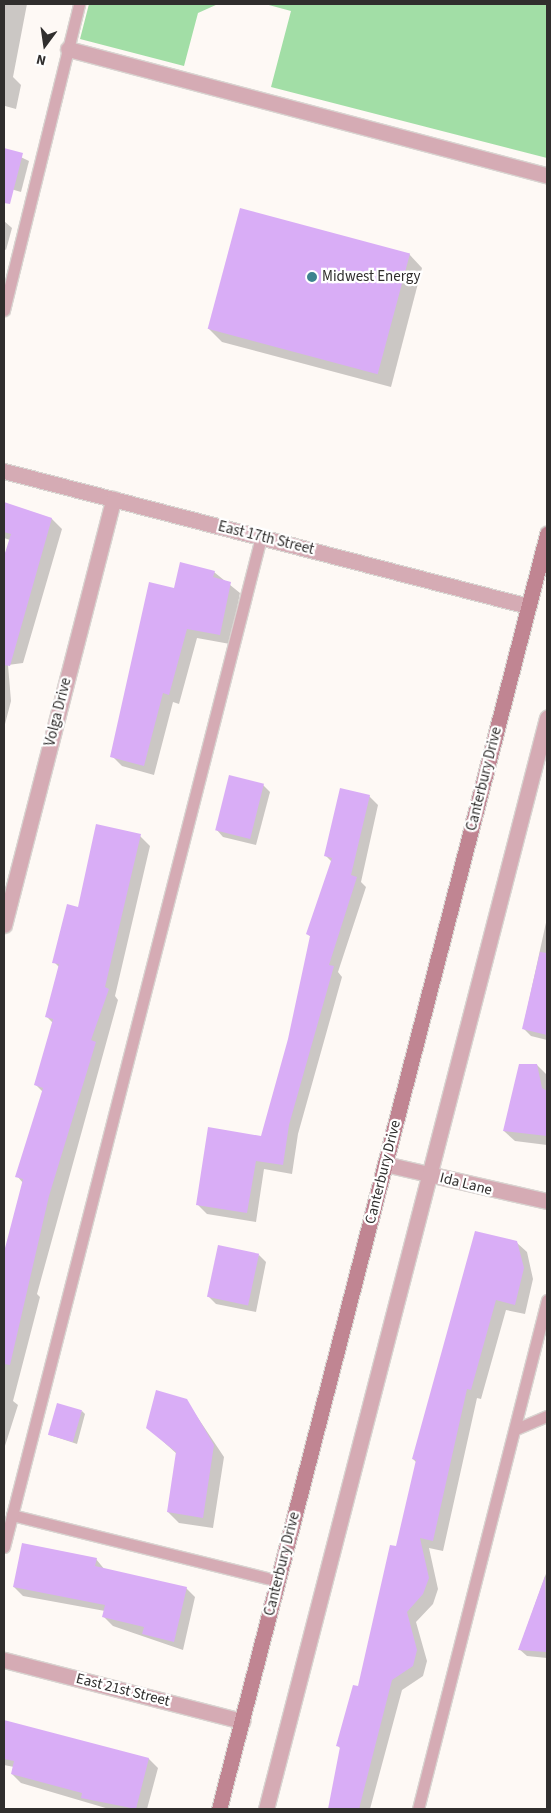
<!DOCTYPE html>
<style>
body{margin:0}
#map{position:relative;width:551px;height:1813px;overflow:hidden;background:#fef9f5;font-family:"Source Sans 3",sans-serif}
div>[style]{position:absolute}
.green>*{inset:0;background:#a2dea6}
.shadow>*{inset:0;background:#0003}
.building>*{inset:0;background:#d9adf6;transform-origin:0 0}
.roads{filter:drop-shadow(1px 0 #d9d4d1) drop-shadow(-1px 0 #d9d4d1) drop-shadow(0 1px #d9d4d1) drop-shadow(0 -1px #d9d4d1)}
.service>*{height:11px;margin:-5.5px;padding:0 5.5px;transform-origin:5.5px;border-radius:5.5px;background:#d5abb4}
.minor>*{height:15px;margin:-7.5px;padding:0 7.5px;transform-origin:7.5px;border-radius:7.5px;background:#d5abb4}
.secondary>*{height:15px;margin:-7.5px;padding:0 7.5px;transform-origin:7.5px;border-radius:7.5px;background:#c08592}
.dots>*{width:14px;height:14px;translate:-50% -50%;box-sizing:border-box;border:2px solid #fff;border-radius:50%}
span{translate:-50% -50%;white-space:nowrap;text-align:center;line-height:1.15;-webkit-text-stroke:4.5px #fff;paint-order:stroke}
.poi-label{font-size:15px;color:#302e2d}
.left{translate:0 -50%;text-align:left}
.street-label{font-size:15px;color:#302e2d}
.frame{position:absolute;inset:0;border:5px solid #302e2d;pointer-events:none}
.north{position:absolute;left:20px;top:20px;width:50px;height:50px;-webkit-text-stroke:4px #fff;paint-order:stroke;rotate:194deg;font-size:14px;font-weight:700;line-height:20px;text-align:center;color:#302e2d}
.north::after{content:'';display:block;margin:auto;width:18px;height:22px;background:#302e2d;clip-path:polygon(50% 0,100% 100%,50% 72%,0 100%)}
</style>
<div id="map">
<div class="green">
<div style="clip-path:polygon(89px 4px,218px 4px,198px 13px,184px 66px,80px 39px)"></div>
<div style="clip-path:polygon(265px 4px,547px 4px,547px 158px,271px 87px,291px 11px)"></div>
</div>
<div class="shadow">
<div style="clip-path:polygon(4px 4px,27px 4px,13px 77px,21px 85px,16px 109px,5px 106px,4px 111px)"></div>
<div style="clip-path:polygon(4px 149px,29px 161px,21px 192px,4px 187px)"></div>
<div style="clip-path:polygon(4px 221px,12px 228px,6px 250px,4px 249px)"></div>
<div style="clip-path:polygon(409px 254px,422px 268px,391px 387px,222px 342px,209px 329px)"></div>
<div style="clip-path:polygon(4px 503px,52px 519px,62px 529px,23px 663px,8px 665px,11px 701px,4px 728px,4px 560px,10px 540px,4px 538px)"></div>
<div style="clip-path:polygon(214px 572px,240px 593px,230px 644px,197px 638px,179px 704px,173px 702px,154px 775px,122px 766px,112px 756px)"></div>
<div style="clip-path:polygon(263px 785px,270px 792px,256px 845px,223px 837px,216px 829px)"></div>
<div style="clip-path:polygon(369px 796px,378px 805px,361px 882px,366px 887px,338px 972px,342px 977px,298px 1134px,292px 1174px,264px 1169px,256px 1222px,207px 1214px,198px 1205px,262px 1137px,289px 1039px,311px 937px,308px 934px,332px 862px,326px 856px)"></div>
<div style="clip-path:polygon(140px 836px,150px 846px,115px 996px,118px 1000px,37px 1294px,40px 1297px,13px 1401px,18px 1405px,4px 1449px,4px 1264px,23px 1183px,17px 1176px,43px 1092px,36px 1085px,53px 1023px,47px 1017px,60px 968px,54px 962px,79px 908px)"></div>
<div style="clip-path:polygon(547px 918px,547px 1040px,531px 1036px,523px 1028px)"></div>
<div style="clip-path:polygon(537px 1065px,547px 1075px,547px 1145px,515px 1141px,504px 1131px)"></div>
<div style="clip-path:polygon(516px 1242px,527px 1252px,533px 1279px,525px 1314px,506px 1310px,481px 1399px,477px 1398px,443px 1551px,429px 1548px,438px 1589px,433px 1604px,416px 1622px,427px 1661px,423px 1676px,402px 1690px,370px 1809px,329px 1809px,341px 1749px,338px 1746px,359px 1687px,397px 1548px,417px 1463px,413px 1459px)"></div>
<div style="clip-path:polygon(259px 1255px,266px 1262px,256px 1312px,216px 1304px,209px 1297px)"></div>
<div style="clip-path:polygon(186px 1400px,224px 1457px,213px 1528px,179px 1523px,168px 1512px,177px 1454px,147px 1427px)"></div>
<div style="clip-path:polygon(82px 1411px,85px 1414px,77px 1444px,50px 1435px)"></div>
<div style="clip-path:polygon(96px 1559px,105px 1570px,186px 1588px,195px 1597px,183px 1650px,113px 1626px,104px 1617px,105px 1611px,23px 1596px,14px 1587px)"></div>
<div style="clip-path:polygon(547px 1571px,547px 1658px,527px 1656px,519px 1649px)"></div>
<div style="clip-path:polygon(4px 1721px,149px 1759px,158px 1768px,147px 1809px,109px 1809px,21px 1783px,12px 1774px,14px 1767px,4px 1765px)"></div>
</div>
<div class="building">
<div style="clip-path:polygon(4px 148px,23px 153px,10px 204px,4px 203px)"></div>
<div style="left:240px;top:208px;width:176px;height:125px;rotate:15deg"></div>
<div style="clip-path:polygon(4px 502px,52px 518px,10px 666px,4px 665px,4px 556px,11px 534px,4px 532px)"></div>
<div style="clip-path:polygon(180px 562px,215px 571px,213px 577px,231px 582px,220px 635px,187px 629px,169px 695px,163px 693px,144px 766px,110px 757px,149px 582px,174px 588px)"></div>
<div style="left:229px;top:775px;width:36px;height:57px;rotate:14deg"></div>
<div style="clip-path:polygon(340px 788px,370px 795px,351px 875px,357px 877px,329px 965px,334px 966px,289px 1125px,283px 1165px,256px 1161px,247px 1213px,196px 1205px,208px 1127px,261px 1136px,288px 1039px,310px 936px,306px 934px,332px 858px,324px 856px)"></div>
<div style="clip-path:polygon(96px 824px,141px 834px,105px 987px,109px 989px,91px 1040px,96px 1042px,49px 1196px,10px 1365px,4px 1364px,4px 1252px,23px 1179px,15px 1177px,43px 1088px,34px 1085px,53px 1019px,45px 1017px,59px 964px,52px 963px,67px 904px,78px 907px)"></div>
<div style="clip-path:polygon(540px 952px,547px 953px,547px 1035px,522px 1029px)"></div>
<div style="clip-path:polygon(519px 1064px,537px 1064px,542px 1088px,547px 1091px,547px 1136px,503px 1131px)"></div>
<div style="clip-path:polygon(475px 1231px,517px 1241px,524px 1268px,515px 1305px,496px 1300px,471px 1390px,467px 1389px,433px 1541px,420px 1538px,429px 1578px,423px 1594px,407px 1612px,417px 1650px,413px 1666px,392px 1680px,359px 1809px,328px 1809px,340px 1747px,336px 1746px,353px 1685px,358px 1686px,390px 1545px,396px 1546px,416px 1460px,412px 1459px)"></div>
<div style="left:218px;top:1245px;width:42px;height:53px;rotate:12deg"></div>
<div style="clip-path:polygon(156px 1390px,187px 1399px,214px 1445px,203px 1518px,167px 1512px,176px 1452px,146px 1428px)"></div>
<div style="left:57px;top:1403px;width:26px;height:33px;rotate:16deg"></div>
<div style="clip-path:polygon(22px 1543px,97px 1558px,95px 1566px,187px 1587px,174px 1642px,142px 1634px,144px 1627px,102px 1617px,105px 1605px,13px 1587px)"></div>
<div style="clip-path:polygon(545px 1576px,547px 1652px,518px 1650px)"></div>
<div style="clip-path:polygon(4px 1720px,149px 1758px,136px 1809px,81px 1798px,82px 1793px,11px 1774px,14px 1761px,4px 1759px)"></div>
</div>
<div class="roads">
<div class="service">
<div style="left:4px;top:310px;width:315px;rotate:-76.2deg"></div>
<div style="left:516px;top:1429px;width:34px;rotate:-23deg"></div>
<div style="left:12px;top:1515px;width:274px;rotate:13.9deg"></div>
<div style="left:4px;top:1547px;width:1042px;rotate:-75.72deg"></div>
<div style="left:418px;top:1809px;width:525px;rotate:-75.78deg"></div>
</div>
<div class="minor">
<div style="left:68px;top:49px;width:496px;rotate:14.8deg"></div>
<div style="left:4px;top:471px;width:541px;rotate:14.45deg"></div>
<div style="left:4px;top:925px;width:440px;rotate:-75.6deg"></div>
<div style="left:385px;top:1164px;width:166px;rotate:12.9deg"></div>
<div style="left:4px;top:1660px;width:246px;rotate:14.4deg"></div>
<div style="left:266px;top:1809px;width:1127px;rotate:-75.56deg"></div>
</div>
<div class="secondary">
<div style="left:219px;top:1809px;width:1317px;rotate:-75.57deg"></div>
</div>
</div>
<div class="dots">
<div style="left:312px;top:277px;background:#3d838e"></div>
</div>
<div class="poi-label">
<span class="left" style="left:322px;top:277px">Midwest Energy</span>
</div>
<div class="street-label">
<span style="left:266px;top:538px;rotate:14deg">East 17th Street</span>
<span style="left:58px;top:712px;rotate:-76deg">Volga Drive</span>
<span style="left:484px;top:779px;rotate:-76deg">Canterbury Drive</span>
<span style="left:383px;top:1172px;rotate:-76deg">Canterbury Drive</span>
<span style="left:466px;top:1184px;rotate:14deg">Ida Lane</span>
<span style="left:282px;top:1564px;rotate:-76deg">Canterbury Drive</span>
<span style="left:123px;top:1690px;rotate:14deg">East 21st Street</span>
</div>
<div class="frame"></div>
<div class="north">N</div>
</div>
